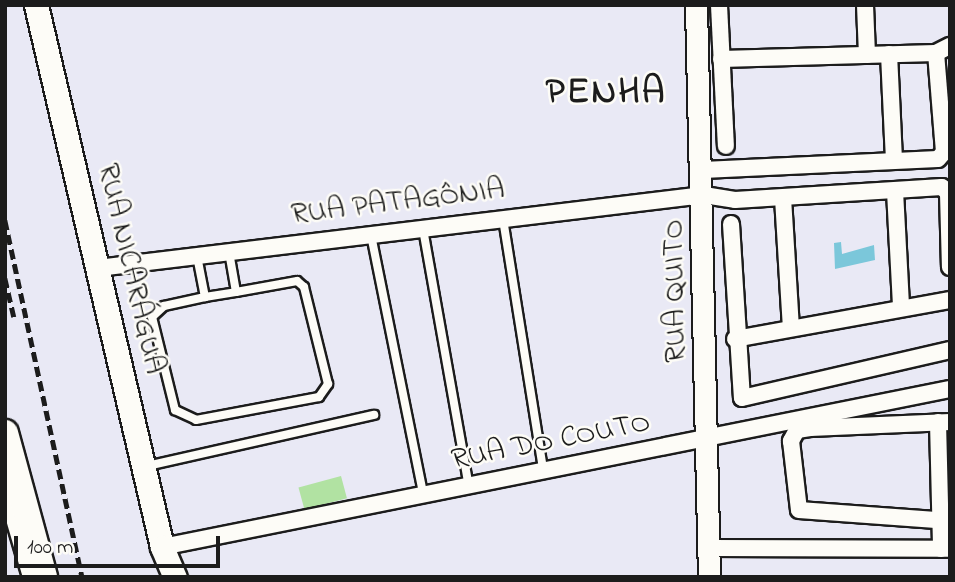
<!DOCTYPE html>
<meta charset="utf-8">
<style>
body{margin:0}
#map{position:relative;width:955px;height:582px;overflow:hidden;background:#e9e9f5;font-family:"Indie Flower",sans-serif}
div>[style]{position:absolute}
.green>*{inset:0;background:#b1e2a2;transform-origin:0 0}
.water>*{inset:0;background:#7bc7da}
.roads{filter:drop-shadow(2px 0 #1c1c1c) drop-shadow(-2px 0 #1c1c1c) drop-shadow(0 2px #1c1c1c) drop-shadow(0 -2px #1c1c1c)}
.service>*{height:8px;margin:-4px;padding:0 4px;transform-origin:4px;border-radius:4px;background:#fdfcf7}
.minor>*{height:16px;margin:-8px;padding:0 8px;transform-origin:8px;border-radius:8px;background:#fdfcf7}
.tertiary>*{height:21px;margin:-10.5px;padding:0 10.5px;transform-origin:10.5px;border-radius:10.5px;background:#fdfcf7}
.secondary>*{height:23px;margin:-11.5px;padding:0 11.5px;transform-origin:11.5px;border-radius:11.5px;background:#fdfcf7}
.primary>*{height:26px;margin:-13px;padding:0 13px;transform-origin:13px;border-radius:13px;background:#fdfcf7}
.rail>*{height:4.5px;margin-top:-2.25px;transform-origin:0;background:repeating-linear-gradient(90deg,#1c1c1c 0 10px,transparent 0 15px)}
span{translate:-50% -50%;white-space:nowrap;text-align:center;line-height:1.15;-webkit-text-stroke:5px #fdfcf7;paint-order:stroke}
.street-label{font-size:30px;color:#1c1c1c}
.district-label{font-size:37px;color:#1c1c1c;font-weight:700;letter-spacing:2px}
.frame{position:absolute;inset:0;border:7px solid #1c1c1c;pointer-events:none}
.scale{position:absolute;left:14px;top:536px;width:206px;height:32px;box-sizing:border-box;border:4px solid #1c1c1c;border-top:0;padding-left:9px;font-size:21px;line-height:24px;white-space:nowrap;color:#1c1c1c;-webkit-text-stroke:5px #fdfcf7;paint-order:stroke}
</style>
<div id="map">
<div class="green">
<div style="left:341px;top:476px;width:23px;height:44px;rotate:75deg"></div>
</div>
<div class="water">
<div style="clip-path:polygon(841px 242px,842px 254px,874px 245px,875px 260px,835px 269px,834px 243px)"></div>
</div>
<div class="roads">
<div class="service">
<div style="left:503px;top:219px;width:254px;rotate:80.9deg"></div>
<div style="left:423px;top:229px;width:262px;rotate:79.9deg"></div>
<div style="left:371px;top:235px;width:267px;rotate:78.6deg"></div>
<div style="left:197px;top:256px;width:42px;rotate:79deg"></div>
<div style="left:205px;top:297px;width:42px;rotate:167.6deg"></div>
<div style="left:164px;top:306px;width:16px;rotate:137deg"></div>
<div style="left:152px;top:317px;width:96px;rotate:76.1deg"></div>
<div style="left:175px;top:410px;width:23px;rotate:25deg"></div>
<div style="left:196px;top:420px;width:125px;rotate:-10.6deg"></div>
<div style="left:319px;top:397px;width:16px;rotate:-55deg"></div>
<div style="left:328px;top:384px;width:100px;rotate:-103.9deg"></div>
<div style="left:304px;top:287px;width:9px;rotate:-139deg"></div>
<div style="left:297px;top:281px;width:62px;rotate:169.8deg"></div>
<div style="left:236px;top:292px;width:41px;rotate:-99.9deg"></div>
<div style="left:205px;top:297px;width:31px;rotate:-9deg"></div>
<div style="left:147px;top:466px;width:233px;rotate:-12.7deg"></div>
</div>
<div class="minor">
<div style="left:719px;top:5px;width:141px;rotate:87.2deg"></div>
<div style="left:865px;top:5px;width:50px;rotate:87.7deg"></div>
<div style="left:889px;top:54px;width:106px;rotate:87.3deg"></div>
<div style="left:721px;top:59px;width:215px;rotate:-1.6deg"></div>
<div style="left:936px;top:53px;width:16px;rotate:-27deg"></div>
<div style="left:703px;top:170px;width:235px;rotate:-2.7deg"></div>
<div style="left:938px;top:159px;width:9px;rotate:-49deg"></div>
<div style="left:944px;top:152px;width:99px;rotate:-94.6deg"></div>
<div style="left:895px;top:191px;width:116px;rotate:87deg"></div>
<div style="left:783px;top:198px;width:129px;rotate:86.5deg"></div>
<div style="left:731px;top:224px;width:174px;rotate:86.4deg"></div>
<div style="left:742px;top:398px;width:213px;rotate:-13deg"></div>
<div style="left:98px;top:268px;width:610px;rotate:-6.87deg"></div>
<div style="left:704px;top:195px;width:31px;rotate:9deg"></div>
<div style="left:735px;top:200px;width:207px;rotate:-3.6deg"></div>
<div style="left:942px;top:187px;width:8px;rotate:45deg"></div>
<div style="left:948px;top:193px;width:74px;rotate:88.5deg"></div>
<div style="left:735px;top:339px;width:219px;rotate:-10.3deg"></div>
<div style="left:938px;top:422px;width:127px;rotate:88.6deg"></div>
<div style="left:950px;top:422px;width:140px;rotate:177.5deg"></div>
<div style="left:810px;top:428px;width:13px;rotate:171deg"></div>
<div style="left:797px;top:430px;width:13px;rotate:119deg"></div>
<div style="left:791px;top:441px;width:69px;rotate:83.4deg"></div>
<div style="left:799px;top:510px;width:151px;rotate:4.2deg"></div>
<div style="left:5px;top:488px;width:93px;rotate:73.7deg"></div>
<div style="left:162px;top:547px;width:804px;rotate:-11.34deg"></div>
<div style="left:710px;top:548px;width:240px;rotate:0.2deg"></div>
</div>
<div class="tertiary">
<div style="left:696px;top:5px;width:572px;rotate:88.7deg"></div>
</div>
<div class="secondary">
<div style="left:36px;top:5px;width:556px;rotate:76.91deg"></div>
<div style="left:162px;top:547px;width:33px;rotate:67deg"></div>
</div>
<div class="primary">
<div style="left:5px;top:433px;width:149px;rotate:74.8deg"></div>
</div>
</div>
<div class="rail">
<div style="left:5px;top:220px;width:365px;rotate:77.8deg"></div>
<div style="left:5px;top:278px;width:40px;rotate:77deg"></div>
</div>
<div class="street-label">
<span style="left:398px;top:203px;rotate:-7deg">RUA PATAGÔNIA</span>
<span style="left:130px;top:269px;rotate:77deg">RUA NICARÁGUA</span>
<span style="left:676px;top:291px;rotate:-91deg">RUA QUITO</span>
<span style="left:551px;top:442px;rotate:-11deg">RUA DO COUTO</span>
</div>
<div class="district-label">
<span style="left:606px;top:93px">PENHA</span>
</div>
<div class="frame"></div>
<div class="scale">100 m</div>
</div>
